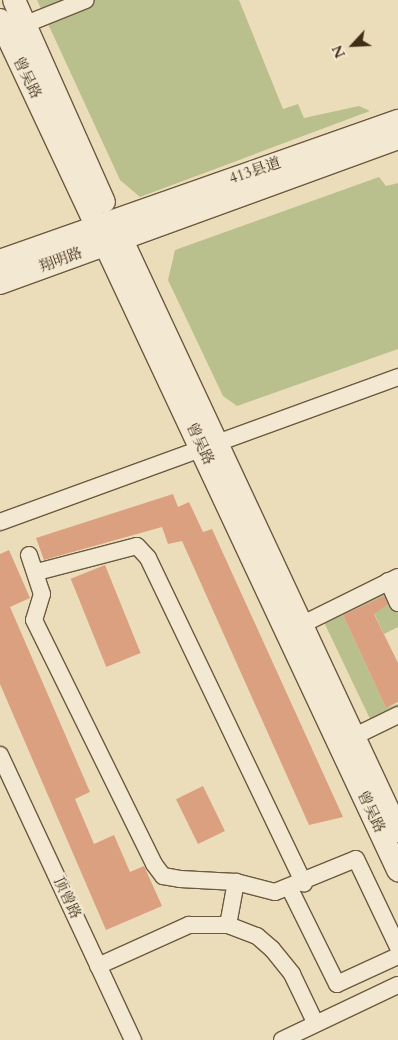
<!DOCTYPE html>
<meta charset="utf-8">
<style>
body{margin:0}
#map{position:relative;width:398px;height:1040px;overflow:hidden;background:#ecddba;font-family:Cardo,"Noto Serif SC",serif}
div>[style]{position:absolute}
.green>*{inset:0;background:#b9c08e}
.building>*{inset:0;background:#dba080;transform-origin:0 0}
.roads{filter:drop-shadow(1px 0 #6c5a40) drop-shadow(-1px 0 #6c5a40) drop-shadow(0 1px #6c5a40) drop-shadow(0 -1px #6c5a40)}
.street>*{height:16px;margin:-8px;padding:0 8px;transform-origin:8px;border-radius:8px;background:#f3e9d2}
.secondary>*{height:22px;margin:-11px;padding:0 11px;transform-origin:11px;border-radius:11px;background:#f3e9d2}
span{translate:-50% -50%;white-space:nowrap;text-align:center;line-height:1.15;-webkit-text-stroke:4.5px #f3e9d2;paint-order:stroke}
.street-label{font-size:15px;color:#422e17}
.north{position:absolute;left:328px;top:20px;width:50px;height:50px;-webkit-text-stroke:4px #f3e9d2;paint-order:stroke;rotate:245deg;font-size:14px;font-weight:700;line-height:20px;text-align:center;color:#422e17}
.north::after{content:'';display:block;margin:auto;width:18px;height:22px;background:#422e17;clip-path:polygon(50% 0,100% 100%,50% 72%,0 100%)}
</style>
<div id="map">
<div class="green">
<div style="clip-path:polygon(37px 0,239px 0,283px 109px,298px 104px,304px 118px,359px 106px,370px 111px,140px 197px,120px 180px)"></div>
<div style="clip-path:polygon(379px 177px,386px 186px,398px 183px,398px 349px,237px 406px,223px 396px,168px 280px,175px 250px)"></div>
<div style="clip-path:polygon(386px 587px,398px 612px,398px 627px,384px 634px,374px 613px,383px 607px,378px 599px,343px 615px,386px 708px,398px 704px,398px 710px,372px 723px,322px 618px)"></div>
</div>
<div class="building">
<div style="clip-path:polygon(173px 494px,178px 507px,189px 502px,203px 532px,212px 529px,343px 817px,309px 825px,182px 541px,168px 544px,162px 527px,44px 560px,36px 538px)"></div>
<div style="clip-path:polygon(9px 550px,30px 598px,10px 607px,90px 792px,75px 799px,94px 844px,114px 835px,130px 872px,144px 866px,162px 906px,106px 930px,0 684px,0 554px)"></div>
<div style="left:105px;top:565px;width:95px;height:37px;rotate:68deg"></div>
<div style="clip-path:polygon(384px 596px,388px 604px,374px 614px,398px 663px,398px 702px,386px 708px,343px 615px)"></div>
<div style="left:203px;top:786px;width:50px;height:30px;rotate:64deg"></div>
</div>
<div class="roads">
<div class="street">
<div style="left:16px;top:28px;width:75px;rotate:-21.8deg"></div>
<div style="left:0;top:522px;width:424px;rotate:-20deg"></div>
<div style="left:29px;top:555px;width:41px;rotate:71.6deg"></div>
<div style="left:42px;top:594px;width:27px;rotate:107deg"></div>
<div style="left:34px;top:620px;width:272px;rotate:63.8deg"></div>
<div style="left:154px;top:864px;width:15px;rotate:53deg"></div>
<div style="left:163px;top:876px;width:17px;rotate:10deg"></div>
<div style="left:180px;top:879px;width:56px;rotate:3.1deg"></div>
<div style="left:37px;top:572px;width:103px;rotate:-14.6deg"></div>
<div style="left:137px;top:546px;width:16px;rotate:47deg"></div>
<div style="left:148px;top:558px;width:361px;rotate:64.4deg"></div>
<div style="left:388px;top:581px;width:24px;rotate:66deg"></div>
<div style="left:303px;top:624px;width:106px;rotate:-26.3deg"></div>
<div style="left:355px;top:736px;width:48px;rotate:-26deg"></div>
<div style="left:0;top:755px;width:315px;rotate:65deg"></div>
<div style="left:290px;top:889px;width:106px;rotate:63.7deg"></div>
<div style="left:337px;top:984px;width:67px;rotate:-24.7deg"></div>
<div style="left:228px;top:925px;width:44px;rotate:-79.5deg"></div>
<div style="left:236px;top:882px;width:40px;rotate:14.4deg"></div>
<div style="left:275px;top:892px;width:87px;rotate:-22.2deg"></div>
<div style="left:356px;top:859px;width:98px;rotate:64.5deg"></div>
<div style="left:98px;top:966px;width:100px;rotate:-24.3deg"></div>
<div style="left:189px;top:925px;width:39px"></div>
<div style="left:228px;top:925px;width:31px;rotate:21deg"></div>
<div style="left:257px;top:936px;width:20px;rotate:41deg"></div>
<div style="left:272px;top:949px;width:32px;rotate:51deg"></div>
<div style="left:292px;top:974px;width:55px;rotate:64.4deg"></div>
<div style="left:282px;top:1040px;width:128px;rotate:-25.4deg"></div>
</div>
<div class="secondary">
<div style="left:14px;top:0;width:221px;rotate:66deg"></div>
<div style="left:0;top:20px;width:939px;rotate:64.91deg"></div>
<div style="left:120px;top:236px;width:657px;rotate:64.96deg"></div>
<div style="left:0;top:261px;width:422px;rotate:-19.4deg"></div>
<div style="left:0;top:283px;width:424px;rotate:-20deg"></div>
</div>
</div>
<div class="street-label">
<span style="left:27px;top:78px;rotate:64deg">曾吴路</span>
<span style="left:255px;top:171px;rotate:-19deg">413县道</span>
<span style="left:61px;top:260px;rotate:-20deg">翔明路</span>
<span style="left:200px;top:444px;rotate:65deg">曾吴路</span>
<span style="left:371px;top:812px;rotate:65deg">曾吴路</span>
<span style="left:67px;top:898px;rotate:65deg">顶曾路</span>
</div>
<div class="north">N</div>
</div>
